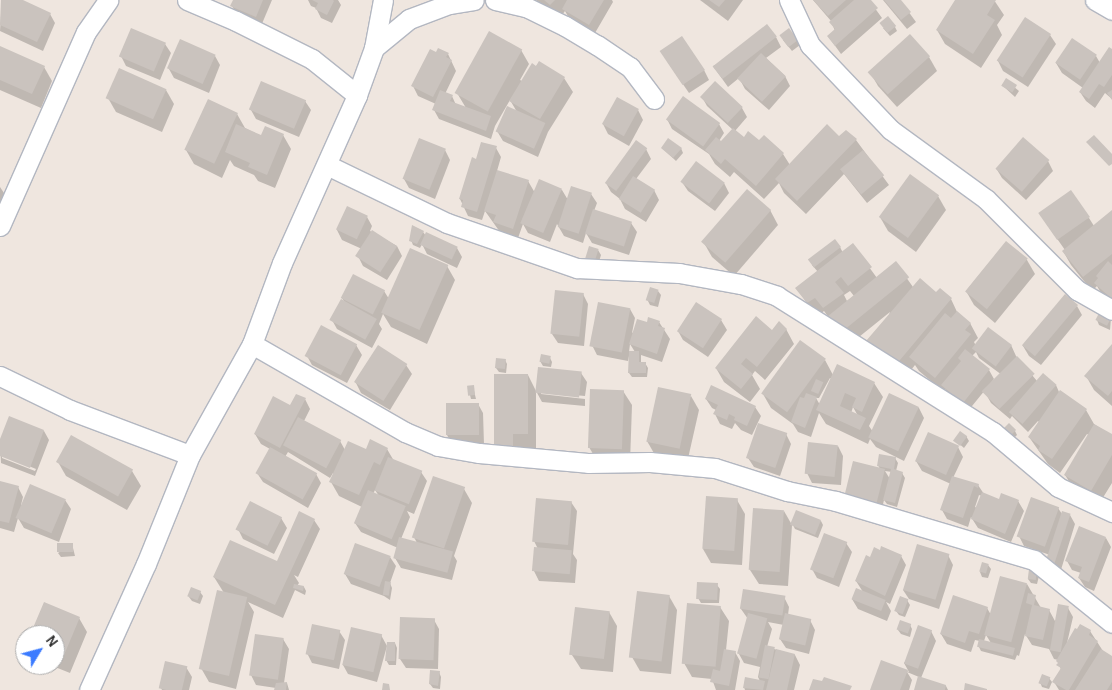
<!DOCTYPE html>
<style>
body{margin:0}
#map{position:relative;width:1112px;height:690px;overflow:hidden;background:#efe6df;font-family:"Alegreya Sans",sans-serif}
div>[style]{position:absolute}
.shadow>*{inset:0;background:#0003}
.building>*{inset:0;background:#cac3be;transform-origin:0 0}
.roads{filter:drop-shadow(1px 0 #b3b7c1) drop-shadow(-1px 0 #b3b7c1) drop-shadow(0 1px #b3b7c1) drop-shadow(0 -1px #b3b7c1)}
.minor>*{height:19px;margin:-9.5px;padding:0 9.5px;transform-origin:9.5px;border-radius:9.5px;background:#fff}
span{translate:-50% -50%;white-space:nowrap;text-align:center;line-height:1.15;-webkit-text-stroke:4.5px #fff;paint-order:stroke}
.north{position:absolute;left:15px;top:625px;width:50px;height:50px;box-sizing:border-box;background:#fff;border:1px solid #ababab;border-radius:50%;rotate:53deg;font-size:14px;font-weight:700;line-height:20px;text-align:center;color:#2d2d2d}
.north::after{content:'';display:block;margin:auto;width:18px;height:22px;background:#3b7bff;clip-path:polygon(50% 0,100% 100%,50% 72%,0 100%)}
</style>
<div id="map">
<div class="shadow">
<div style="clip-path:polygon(2px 0,20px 0,50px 14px,55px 23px,43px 51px,0 31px)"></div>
<div style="clip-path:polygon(234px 0,272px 0,261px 26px,237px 15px,232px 6px)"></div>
<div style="clip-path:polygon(308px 0,338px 0,341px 5px,332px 23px,321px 18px,316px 8px,311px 6px)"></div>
<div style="clip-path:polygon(536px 0,612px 0,613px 2px,595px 33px,569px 18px,565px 11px,559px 19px)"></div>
<div style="clip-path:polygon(700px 0,743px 0,728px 21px)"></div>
<div style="clip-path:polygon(813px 0,869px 0,882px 18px,841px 54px,828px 36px,835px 31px,831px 21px)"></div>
<div style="clip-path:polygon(883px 0,900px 0,916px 22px,907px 29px)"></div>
<div style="clip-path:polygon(957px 0,994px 0,1004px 15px,997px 25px,1002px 35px,981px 68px,945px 44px,937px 30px)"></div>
<div style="clip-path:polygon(1026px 19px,1050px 35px,1056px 44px,1028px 87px,1003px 71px,998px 61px)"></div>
<div style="clip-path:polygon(895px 27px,897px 31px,890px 36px,883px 28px)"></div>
<div style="clip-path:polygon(776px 37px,781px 47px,766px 58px,785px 76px,790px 86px,769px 110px,745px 89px,739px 78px,728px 87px,713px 66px)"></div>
<div style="clip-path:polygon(783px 40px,797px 40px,800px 45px,792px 51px)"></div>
<div style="clip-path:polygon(165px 44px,171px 53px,160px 80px,126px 66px,121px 56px)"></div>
<div style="clip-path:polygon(0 48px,44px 67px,52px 81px,41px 108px,0 90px)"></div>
<div style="clip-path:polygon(521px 50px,529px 64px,520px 80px,522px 81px,539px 63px,564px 78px,573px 92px,548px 132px,538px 157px,503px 141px,497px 131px,517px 112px,510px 100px,495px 126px,491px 139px,439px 119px,434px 110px,436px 104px,418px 96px,413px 86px,436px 54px,448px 54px,456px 71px,445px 94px,452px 96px,456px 105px,466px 108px,457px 93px)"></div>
<div style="clip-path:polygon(1112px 51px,1112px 99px,1105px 93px,1095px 108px,1086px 101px,1080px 92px,1083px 88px,1062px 73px,1056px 63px,1096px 56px,1100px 63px)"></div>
<div style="clip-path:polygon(215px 56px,220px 65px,209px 93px,174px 78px,169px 69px)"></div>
<div style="clip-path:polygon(929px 57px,937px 71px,897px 107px,878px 86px,870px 72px)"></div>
<div style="clip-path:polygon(667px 61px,704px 70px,709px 80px,689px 93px)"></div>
<div style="clip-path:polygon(1006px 80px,1019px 91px,1015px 97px,1002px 85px)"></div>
<div style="clip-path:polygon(166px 90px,174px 104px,162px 132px,116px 112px,108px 98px)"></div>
<div style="clip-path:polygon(702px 97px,742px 108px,747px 117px,735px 131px,744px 139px,760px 142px,764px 137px,783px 154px,790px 165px,839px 138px,856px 140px,889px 185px,867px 203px,844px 174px,806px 214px,784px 193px,779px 183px,764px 199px,734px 172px,730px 177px,715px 164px,709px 154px,672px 129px,667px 119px,719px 124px,724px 133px,719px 141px,721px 143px,733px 130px,707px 106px)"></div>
<div style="clip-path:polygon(305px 101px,311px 110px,299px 137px,256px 119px,251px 110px)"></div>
<div style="clip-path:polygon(638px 110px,643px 120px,629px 146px,608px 134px,603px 124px)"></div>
<div style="clip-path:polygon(237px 114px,245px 128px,262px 137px,283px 135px,291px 149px,275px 188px,258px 181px,254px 175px,234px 166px,230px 160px,222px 178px,194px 164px,186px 150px)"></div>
<div style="clip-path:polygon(496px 148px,501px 157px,497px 171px,528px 181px,535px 193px,562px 190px,568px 200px,591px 194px,597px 203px,594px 211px,631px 223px,637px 232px,629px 255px,592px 243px,586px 233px,583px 243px,564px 236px,557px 224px,550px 242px,528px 233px,523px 224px,518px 238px,500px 232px,485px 211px,482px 220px,468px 216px,460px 199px,477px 160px)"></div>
<div style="clip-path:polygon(662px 148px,681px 148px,683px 153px,676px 161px)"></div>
<div style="clip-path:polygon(646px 149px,651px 159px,636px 179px,654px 190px,659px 200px,646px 222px,625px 209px,620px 199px,611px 192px,606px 183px)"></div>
<div style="clip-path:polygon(445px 150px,450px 160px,435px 199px,409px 188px,404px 179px)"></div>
<div style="clip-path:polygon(1048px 161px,1053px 171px,1026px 200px,1002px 178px,996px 168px)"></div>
<div style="clip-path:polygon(682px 182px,724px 183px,729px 193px,715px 211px,688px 191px)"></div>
<div style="clip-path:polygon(0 187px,10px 202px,0 225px)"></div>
<div style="clip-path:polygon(938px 196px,946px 210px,916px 252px,888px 231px,880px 217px)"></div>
<div style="clip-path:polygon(770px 210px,778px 225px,734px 276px,712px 257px,704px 243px)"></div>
<div style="clip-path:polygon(1112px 212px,1112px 302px,1101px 293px,1097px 286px,1092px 291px,1071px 265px,1063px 251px,1065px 250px,1046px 223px,1089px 218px,1094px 226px)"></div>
<div style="clip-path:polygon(367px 217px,372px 226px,370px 231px,397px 246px,402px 256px,387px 280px,363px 266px,358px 256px,362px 249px,342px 240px,337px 230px)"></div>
<div style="clip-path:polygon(423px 232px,426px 236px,457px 248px,462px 257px,457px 268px,427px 254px,422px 244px,420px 248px,413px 245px,411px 240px)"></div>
<div style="clip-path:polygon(1006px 242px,1027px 260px,1035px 274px,995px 323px,974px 305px,966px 291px)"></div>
<div style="clip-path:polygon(evenodd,853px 245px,877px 278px,896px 263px,913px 287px,951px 299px,958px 314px,970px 323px,978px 338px,974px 342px,976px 346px,1011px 345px,1016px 356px,1037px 381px,1056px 385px,1059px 392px,1086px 410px,1094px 424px,1112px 436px,1112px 483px,1099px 504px,1074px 489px,1065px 475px,1089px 435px,1087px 434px,1060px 473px,1048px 464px,1029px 437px,1039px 422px,1038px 421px,1028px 432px,1012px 416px,1010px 419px,991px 403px,986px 394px,1002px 375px,979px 358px,976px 352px,972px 356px,989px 370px,994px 379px,968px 411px,948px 395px,945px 389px,943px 391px,919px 371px,915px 365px,904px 379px,876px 355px,890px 312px,849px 345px,824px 311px,816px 317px,797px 288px,818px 272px,812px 265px,840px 247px,843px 253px,853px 245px,850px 291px,854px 296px,847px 301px,844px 295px,850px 291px)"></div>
<div style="clip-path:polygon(598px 250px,601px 255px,598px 265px,589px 263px)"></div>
<div style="clip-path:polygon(447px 266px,455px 280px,427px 344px,391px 327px,383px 314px,379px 324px,382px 329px,372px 348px,337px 329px,332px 320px,345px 303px,342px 298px,384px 291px,389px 299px)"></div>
<div style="clip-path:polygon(658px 291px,661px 295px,658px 307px,650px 305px,648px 301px)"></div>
<div style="clip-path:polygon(583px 294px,588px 304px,584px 346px,558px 343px,552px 334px)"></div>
<div style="clip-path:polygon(696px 304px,721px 320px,727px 330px,708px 357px,683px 340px,678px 331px)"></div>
<div style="clip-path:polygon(1077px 306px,1082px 315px,1041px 365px,1029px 356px,1023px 346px)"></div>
<div style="clip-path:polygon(evenodd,630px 309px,635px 318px,632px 333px,647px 324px,659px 322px,670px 339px,662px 362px,641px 355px,641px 363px,645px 363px,648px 368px,647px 377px,632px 377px,629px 373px,629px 356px,628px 361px,597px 355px,592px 345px,630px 309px,630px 344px,635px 352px,629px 352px,630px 344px)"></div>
<div style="clip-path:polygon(1111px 318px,1110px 330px,1099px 325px,1097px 320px)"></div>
<div style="clip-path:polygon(786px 329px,794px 344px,765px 380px,755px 371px,752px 375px,760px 389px,750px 402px,724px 382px,716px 368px,772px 331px)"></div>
<div style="clip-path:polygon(356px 345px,362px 355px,347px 383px,312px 365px,307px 356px)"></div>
<div style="clip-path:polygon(1112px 346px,1112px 406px,1094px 390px,1086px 376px)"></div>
<div style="clip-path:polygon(550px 358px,552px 362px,551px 367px,543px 366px,540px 361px)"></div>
<div style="clip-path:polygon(505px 360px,507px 364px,506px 373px,499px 372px,496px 368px)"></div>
<div style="clip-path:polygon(evenodd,825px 360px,833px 375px,874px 383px,883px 397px,869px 426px,873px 432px,890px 395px,919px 408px,924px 418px,904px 461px,876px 447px,870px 439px,868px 444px,826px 424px,819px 413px,811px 437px,798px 432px,793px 424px,771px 408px,763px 394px,825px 360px,830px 378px,832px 379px,820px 405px,816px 398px,819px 398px,830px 378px,825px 360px,853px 407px,858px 416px,851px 413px,853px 407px)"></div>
<div style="clip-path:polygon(406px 365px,412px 374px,390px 410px,361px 393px,356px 383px)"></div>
<div style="clip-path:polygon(581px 373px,587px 382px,585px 396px,541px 392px,541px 394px,585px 399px,585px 406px,542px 402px,536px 391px,536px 448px,521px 448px,503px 462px,528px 375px,536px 391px)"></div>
<div style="clip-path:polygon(468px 387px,473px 387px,476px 399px,471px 399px)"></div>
<div style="clip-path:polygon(623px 391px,632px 405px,630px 463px,597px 461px,589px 447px)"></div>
<div style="clip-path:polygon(691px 396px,699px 410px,687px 463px,655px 455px,647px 441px)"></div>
<div style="clip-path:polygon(evenodd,305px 399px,310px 409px,304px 421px,340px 441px,345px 450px,387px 449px,394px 461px,421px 472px,427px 481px,414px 514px,407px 511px,410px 517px,401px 539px,417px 543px,414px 537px,464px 489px,472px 503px,454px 556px,457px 561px,452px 580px,401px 568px,395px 558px,398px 548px,361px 532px,355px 523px,362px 507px,339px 496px,331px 482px,335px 473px,333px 473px,330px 478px,288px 452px,285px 457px,316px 474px,321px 483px,308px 508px,263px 482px,257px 473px,270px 449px,261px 444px,255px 434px,305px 399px,375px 490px,379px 496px,373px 494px,375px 490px)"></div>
<div style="clip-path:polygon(706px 399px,755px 407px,761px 416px,752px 435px,741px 430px,735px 423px,732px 429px,720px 424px,715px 414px,716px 410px,712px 408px)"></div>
<div style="clip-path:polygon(447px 404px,478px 404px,483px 413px,484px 444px,452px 444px,447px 435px)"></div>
<div style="clip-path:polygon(1006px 428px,1015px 431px,1017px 435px,1014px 438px)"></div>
<div style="clip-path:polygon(evenodd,44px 431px,49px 440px,35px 476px,1px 463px,0 442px,44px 431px,2px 455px,36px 469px,35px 471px,2px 458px,2px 455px)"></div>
<div style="clip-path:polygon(786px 434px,791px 444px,780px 476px,754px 467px,748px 458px)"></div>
<div style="clip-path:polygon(966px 436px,969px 441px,964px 448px,956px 441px)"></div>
<div style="clip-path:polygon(71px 437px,132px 471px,141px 486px,127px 510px,66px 476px,58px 462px)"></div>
<div style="clip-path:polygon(838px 446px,843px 456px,841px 485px,812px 483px,807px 473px)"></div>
<div style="clip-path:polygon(evenodd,958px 447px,963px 457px,953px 478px,978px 485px,984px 494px,999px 500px,1018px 501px,1024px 511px,1011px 542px,978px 528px,971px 517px,968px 527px,947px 519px,942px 510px,951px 484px,922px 471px,916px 461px,958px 447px,979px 495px,982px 496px,977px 508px,975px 507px,979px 495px)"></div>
<div style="clip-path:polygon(evenodd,895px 458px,898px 463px,896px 471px,902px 473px,905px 478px,897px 507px,887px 504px,884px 500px,881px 513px,851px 506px,880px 469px,878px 465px,895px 458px,885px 471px,892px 472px,890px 479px,885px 471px)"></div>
<div style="clip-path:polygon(0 482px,18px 487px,23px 497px,21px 505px,23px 505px,65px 500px,71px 509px,59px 542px,24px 528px,18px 518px,14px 532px,0 528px)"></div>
<div style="clip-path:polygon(737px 500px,745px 514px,742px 565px,711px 563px,703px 549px)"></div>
<div style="clip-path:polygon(571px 502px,577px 511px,573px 554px,577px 560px,575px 583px,539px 581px,534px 571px,535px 549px,538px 549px,534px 541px)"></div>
<div style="clip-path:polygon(1058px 508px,1062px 514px,1070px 515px,1075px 524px,1060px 573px,1053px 570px,1050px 555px,1024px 546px,1019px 536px)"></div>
<div style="clip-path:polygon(784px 511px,792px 525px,788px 586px,759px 584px,750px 570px)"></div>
<div style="clip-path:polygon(281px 518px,287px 528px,274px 554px,243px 539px,238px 529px)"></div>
<div style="clip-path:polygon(314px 520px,320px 529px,298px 577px,294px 575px,299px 583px,297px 586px,304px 587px,306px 591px,305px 595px,295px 590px,283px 618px,248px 602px,254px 612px,236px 689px,209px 682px,201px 668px,224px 593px,214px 577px,280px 564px)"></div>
<div style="clip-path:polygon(821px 521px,823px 525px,818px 538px,795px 529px,793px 525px)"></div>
<div style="clip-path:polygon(1106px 538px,1111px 547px,1094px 591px,1085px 587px,1079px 578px,1081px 573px,1072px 570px,1067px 561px)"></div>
<div style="clip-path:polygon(846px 543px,852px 552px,839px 587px,817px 578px,812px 569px)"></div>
<div style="clip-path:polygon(72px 544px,75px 556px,61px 557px,58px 553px)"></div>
<div style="clip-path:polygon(948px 555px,953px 565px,939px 609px,909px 599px,903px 590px)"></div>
<div style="clip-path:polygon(901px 556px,906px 565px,890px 604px,886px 602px,891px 611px,887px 621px,858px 609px,852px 599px,863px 592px,856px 581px,870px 558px)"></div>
<div style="clip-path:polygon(390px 557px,396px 566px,390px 583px,392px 588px,390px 600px,384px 596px,351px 584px,345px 574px)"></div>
<div style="clip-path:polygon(988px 565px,991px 569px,988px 578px,982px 577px,980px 572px)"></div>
<div style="clip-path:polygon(1036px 571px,1039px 576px,1037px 584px,1031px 583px,1028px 579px)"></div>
<div style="clip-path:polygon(evenodd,1027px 584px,1041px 608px,1049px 610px,1055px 621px,1068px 608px,1073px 617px,1067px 643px,1090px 631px,1103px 651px,1112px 658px,1112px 690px,1059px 690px,1054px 682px,1061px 670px,1058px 660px,1054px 659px,1049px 649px,1032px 645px,1025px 634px,1019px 656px,1017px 655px,1015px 660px,981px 651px,979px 647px,980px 641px,975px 640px,971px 652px,947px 644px,941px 634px,987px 608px,991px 615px,1027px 584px,986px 635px,991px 643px,984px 641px,986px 635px)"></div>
<div style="clip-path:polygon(717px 585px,720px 589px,719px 603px,701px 603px,698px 598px)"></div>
<div style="clip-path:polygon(200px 592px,203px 596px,200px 604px,192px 601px,189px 597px)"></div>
<div style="clip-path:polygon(669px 596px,677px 610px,671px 674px,640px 671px,632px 657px)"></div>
<div style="clip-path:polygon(784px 597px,789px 607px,788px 615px,810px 620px,815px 630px,809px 654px,786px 648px,780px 639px,784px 625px,768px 622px,772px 629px,767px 647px,795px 655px,800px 665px,794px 690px,745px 690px,744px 687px,760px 681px,758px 677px,760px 667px,744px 663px,739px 654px,748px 619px,741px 609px)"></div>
<div style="clip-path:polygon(907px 600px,910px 605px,905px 617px,899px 615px,896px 611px)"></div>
<div style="clip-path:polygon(720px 607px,729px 621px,726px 650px,735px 652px,740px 661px,735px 690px,716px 690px,712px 679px,692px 677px,684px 663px)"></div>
<div style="clip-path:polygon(609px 612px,617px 626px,613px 672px,581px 669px,572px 655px)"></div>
<div style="clip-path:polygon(79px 618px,87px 632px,70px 673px,50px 665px,55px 665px,55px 635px,31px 635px)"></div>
<div style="clip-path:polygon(401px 618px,434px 620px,439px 629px,438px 669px,406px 668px,400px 659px)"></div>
<div style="clip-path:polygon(910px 625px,912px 629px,910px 637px,901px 634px,898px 630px)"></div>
<div style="clip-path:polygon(339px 631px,345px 640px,339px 669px,312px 663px,307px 653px)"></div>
<div style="clip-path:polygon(931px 631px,936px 641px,921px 678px,946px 686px,948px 690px,915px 690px,919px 677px,907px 672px,912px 680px,909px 690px,871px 690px,882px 661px,909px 672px,904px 663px)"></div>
<div style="clip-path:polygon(381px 635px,387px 646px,377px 682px,348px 674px,343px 665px)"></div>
<div style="clip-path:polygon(283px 639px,289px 649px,284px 683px,287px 683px,289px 690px,276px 690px,276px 688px,256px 685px,251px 675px)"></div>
<div style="clip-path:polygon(395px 643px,397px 648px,396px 665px,389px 665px,386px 660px)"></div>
<div style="clip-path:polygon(186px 667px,192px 677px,189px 690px,162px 690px,161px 688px)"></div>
<div style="clip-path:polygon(439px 672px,441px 677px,440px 689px,433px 688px,430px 684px)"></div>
<div style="clip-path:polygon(1049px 678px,1052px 682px,1049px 689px,1042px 687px,1040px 682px)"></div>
</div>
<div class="building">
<div style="clip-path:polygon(1px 0,23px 0,51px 13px,37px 42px,0 25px)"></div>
<div style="clip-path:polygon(233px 0,263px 0,256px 17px,230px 6px)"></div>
<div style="clip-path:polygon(312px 0,333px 0,334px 1px,327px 15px,315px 9px,318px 3px)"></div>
<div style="clip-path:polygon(544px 0,555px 0,550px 5px)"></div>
<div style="clip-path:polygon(567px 0,604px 0,589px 25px,562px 9px)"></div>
<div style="clip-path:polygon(709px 0,725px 0,719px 7px)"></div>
<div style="clip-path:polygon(813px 0,846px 0,828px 16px)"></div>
<div style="clip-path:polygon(854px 0,871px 0,878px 8px,835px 46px,827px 36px,835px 29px,829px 22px)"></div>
<div style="clip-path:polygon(884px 0,901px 0,911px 12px,901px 20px)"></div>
<div style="clip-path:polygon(955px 0,996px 0,987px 15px,995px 20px,973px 54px,936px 30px)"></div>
<div style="left:888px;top:16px;width:13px;height:11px;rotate:51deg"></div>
<div style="left:1025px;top:17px;width:31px;height:52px;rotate:33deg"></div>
<div style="left:767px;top:24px;width:16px;height:69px;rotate:52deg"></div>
<div style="left:131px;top:28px;width:38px;height:31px;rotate:23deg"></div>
<div style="left:789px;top:28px;width:15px;height:12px;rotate:53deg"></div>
<div style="left:489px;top:31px;width:38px;height:71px;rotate:29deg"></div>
<div style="left:910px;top:34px;width:30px;height:57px;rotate:48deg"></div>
<div style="left:682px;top:36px;width:41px;height:27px;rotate:56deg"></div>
<div style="left:1072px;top:38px;width:30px;height:30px;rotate:34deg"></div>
<div style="left:180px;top:39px;width:39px;height:32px;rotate:24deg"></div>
<div style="clip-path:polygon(0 46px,45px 66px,32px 94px,0 80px)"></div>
<div style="clip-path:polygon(1109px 47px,1112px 49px,1112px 75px,1104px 87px,1099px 84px,1089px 99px,1079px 92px)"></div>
<div style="clip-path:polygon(438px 48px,449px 53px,446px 57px,452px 60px,433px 97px,411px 86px,430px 49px,436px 52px)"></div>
<div style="left:761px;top:53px;width:34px;height:35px;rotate:43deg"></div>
<div style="clip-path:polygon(539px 61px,565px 77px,540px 119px,509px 101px,532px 63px,536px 66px)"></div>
<div style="left:119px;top:68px;width:52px;height:33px;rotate:24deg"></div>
<div style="left:1006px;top:78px;width:13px;height:9px;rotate:32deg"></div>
<div style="left:261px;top:81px;width:49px;height:31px;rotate:23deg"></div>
<div style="left:715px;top:81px;width:38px;height:22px;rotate:43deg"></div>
<div style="clip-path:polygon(440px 90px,453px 95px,450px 101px,491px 116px,486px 131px,432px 110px)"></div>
<div style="clip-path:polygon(1112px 90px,1112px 100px,1107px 93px)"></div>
<div style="left:683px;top:96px;width:46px;height:29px;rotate:36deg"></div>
<div style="left:617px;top:97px;width:25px;height:31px;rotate:29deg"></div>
<div style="left:208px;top:99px;width:33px;height:56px;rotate:25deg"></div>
<div style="left:507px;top:106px;width:42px;height:28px;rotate:24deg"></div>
<div style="clip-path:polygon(236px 124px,261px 135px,265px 126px,284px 134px,267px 175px,248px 167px,250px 163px,225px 152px)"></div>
<div style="clip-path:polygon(827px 124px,839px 136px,846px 130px,857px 139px,797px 201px,775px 179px)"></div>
<div style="clip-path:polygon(733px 128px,744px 137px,748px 131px,759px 140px,764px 135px,784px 153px,756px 186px,725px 159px,721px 164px,705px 150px,716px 137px,721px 141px)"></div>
<div style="clip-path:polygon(1094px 135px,1112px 154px,1112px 164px,1109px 166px,1086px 142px)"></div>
<div style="left:1023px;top:137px;width:35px;height:42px;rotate:41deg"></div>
<div style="left:419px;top:138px;width:29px;height:44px;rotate:22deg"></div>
<div style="clip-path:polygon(668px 138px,682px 148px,673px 158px,661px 148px)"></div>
<div style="left:636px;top:140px;width:14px;height:53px;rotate:36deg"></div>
<div style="clip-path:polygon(481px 142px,497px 146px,477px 212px,461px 207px,463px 200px,459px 199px,472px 157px,476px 159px)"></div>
<div style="left:863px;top:150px;width:33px;height:30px;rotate:50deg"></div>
<div style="left:696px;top:161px;width:36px;height:26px;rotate:37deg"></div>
<div style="clip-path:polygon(497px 170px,529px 180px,513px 229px,493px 222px,496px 215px,484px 211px)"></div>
<div style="left:910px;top:174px;width:36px;height:53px;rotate:36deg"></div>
<div style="left:633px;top:176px;width:26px;height:27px;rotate:32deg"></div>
<div style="left:539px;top:179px;width:25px;height:48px;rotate:23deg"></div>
<div style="left:571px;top:186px;width:22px;height:43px;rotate:18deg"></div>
<div style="left:747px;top:189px;width:32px;height:70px;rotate:41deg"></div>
<div style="left:1071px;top:190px;width:33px;height:40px;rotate:55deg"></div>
<div style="left:347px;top:206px;width:23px;height:26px;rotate:25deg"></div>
<div style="left:593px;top:209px;width:41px;height:26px;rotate:18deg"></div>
<div style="clip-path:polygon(1112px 210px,1112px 254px,1083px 277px,1062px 251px)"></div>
<div style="clip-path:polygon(412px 225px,424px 231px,417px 244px,409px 241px)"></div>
<div style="left:372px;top:230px;width:30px;height:31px;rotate:33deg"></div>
<div style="left:426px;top:232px;width:35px;height:14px;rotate:25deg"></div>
<div style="left:835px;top:239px;width:10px;height:34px;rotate:53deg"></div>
<div style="left:1006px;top:241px;width:28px;height:65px;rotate:39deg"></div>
<div style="clip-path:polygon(853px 243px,872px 267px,848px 286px,841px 277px,835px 282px,844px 293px,823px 308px,815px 298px,807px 303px,795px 288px)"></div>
<div style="left:589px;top:246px;width:10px;height:13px;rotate:17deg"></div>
<div style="left:410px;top:248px;width:42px;height:71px;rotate:24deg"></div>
<div style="left:896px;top:261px;width:21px;height:87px;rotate:51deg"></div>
<div style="clip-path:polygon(1108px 261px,1112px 265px,1112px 299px,1094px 283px,1098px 278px,1096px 276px)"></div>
<div style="left:353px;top:274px;width:36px;height:27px;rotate:27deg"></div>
<div style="clip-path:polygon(920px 278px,936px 292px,940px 288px,952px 298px,895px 366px,866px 341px)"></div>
<div style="left:650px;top:287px;width:9px;height:14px;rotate:18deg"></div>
<div style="left:555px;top:290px;width:29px;height:44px;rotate:6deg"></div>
<div style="left:1065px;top:294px;width:17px;height:67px;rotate:40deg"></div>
<div style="left:341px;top:299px;width:41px;height:24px;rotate:29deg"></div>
<div style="left:598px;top:302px;width:33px;height:45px;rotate:11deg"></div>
<div style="left:696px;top:302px;width:31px;height:35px;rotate:33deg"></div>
<div style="clip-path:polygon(957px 311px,971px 323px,965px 330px,971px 334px,935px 378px,909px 357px,945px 313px,951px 318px)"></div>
<div style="left:1100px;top:311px;width:13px;height:10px;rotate:27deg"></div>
<div style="clip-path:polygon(756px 316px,772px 330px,779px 321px,787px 329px,757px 367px,746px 358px,741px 364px,753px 374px,741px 389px,715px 368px)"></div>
<div style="clip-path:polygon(648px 317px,660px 321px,658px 326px,665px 328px,657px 354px,629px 344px,637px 319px,647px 322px)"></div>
<div style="left:321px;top:325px;width:41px;height:35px;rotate:28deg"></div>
<div style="left:988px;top:327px;width:30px;height:27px;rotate:37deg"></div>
<div style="left:800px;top:340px;width:32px;height:66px;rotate:36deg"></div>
<div style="clip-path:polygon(1112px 344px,1112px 391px,1108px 396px,1084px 376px)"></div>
<div style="left:378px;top:345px;width:35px;height:44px;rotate:33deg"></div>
<div style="clip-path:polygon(965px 349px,990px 369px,963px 403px,941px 385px,961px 361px,958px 358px)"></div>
<div style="clip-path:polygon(629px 351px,639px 351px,639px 362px,646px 362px,646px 373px,628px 373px)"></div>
<div style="left:541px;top:354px;width:10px;height:8px;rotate:11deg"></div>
<div style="left:1017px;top:356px;width:25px;height:50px;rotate:45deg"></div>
<div style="left:496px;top:358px;width:10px;height:10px;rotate:6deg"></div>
<div style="clip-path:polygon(837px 364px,875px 382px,862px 412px,852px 407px,856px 398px,845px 393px,840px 406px,866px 418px,860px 430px,816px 410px)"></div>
<div style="left:538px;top:367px;width:44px;height:26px;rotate:6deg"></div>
<div style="left:1043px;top:373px;width:18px;height:52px;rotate:41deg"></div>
<div style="clip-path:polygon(494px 374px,528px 374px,528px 434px,513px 434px,513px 448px,494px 448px)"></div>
<div style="left:816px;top:379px;width:8px;height:13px;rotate:23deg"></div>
<div style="left:474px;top:385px;width:10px;height:7px;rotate:84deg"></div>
<div style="clip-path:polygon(711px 385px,756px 406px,747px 426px,734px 420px,735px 417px,729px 414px,727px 420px,713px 414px,718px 405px,705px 399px)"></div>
<div style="left:658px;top:387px;width:34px;height:56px;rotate:12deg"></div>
<div style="left:590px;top:389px;width:34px;height:59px;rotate:2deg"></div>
<div style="clip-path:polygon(1060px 390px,1087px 409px,1052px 459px,1038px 450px,1040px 446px,1028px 437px)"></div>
<div style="clip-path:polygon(806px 393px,817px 397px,805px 428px,791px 422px,800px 397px,804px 398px)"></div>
<div style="left:889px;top:393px;width:33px;height:49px;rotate:25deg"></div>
<div style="clip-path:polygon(296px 394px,306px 398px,280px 448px,254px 434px,273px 396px,290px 405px)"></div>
<div style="left:446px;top:403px;width:33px;height:32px"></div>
<div style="clip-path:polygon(9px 416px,44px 430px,30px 468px,0 456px,0 439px)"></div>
<div style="left:298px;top:417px;width:49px;height:32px;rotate:28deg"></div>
<div style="left:758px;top:423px;width:31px;height:37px;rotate:19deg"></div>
<div style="left:1009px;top:423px;width:10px;height:7px;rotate:45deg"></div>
<div style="clip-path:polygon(1094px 424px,1112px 434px,1112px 455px,1091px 491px,1064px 475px)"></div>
<div style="left:960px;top:431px;width:9px;height:12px;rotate:36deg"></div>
<div style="left:928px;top:432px;width:34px;height:32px;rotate:24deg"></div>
<div style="left:71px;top:435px;width:71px;height:31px;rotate:29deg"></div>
<div style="clip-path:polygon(370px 439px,388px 448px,380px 465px,374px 462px,359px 495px,329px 482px,348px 441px,366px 449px)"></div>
<div style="left:808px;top:442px;width:30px;height:32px;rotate:6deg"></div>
<div style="left:270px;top:447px;width:54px;height:30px;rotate:29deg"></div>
<div style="clip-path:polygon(879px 454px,896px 457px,894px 469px,903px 472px,895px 503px,883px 500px,891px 469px,877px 466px)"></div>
<div style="left:388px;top:457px;width:37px;height:36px;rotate:22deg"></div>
<div style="left:853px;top:461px;width:33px;height:37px;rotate:14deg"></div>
<div style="left:433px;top:476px;width:34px;height:65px;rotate:19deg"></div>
<div style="clip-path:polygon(952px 476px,979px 484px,978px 488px,974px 486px,963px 518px,940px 510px)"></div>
<div style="clip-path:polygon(0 481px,19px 486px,9px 523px,0 521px)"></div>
<div style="left:30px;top:484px;width:39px;height:37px;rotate:23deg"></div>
<div style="left:368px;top:490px;width:41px;height:36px;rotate:23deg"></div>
<div style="clip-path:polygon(982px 492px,999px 499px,1001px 493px,1019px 500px,1005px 534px,971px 519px)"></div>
<div style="left:706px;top:496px;width:32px;height:53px;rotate:4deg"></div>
<div style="left:1031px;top:497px;width:30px;height:42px;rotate:20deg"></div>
<div style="left:536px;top:498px;width:36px;height:44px;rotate:5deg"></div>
<div style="left:250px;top:501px;width:36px;height:32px;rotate:27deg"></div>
<div style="left:753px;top:508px;width:31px;height:62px;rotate:4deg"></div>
<div style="left:796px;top:510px;width:27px;height:16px;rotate:22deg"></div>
<div style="clip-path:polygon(299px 511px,315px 519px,275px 605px,213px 577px,230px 540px,277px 561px)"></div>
<div style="left:1062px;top:511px;width:9px;height:52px;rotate:18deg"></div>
<div style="clip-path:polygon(1079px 526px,1106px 537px,1089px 582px,1078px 578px,1082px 567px,1065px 561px)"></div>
<div style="left:824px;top:533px;width:25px;height:39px;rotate:21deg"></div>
<div style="left:399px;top:537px;width:56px;height:22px;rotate:15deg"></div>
<div style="left:73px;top:543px;width:9px;height:16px;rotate:90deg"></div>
<div style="left:355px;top:543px;width:38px;height:33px;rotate:20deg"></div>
<div style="left:917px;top:544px;width:34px;height:48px;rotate:17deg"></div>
<div style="clip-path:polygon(881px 546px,902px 555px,885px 596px,855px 581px,866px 555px,870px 557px,874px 547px,880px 550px)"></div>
<div style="left:534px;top:547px;width:38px;height:24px;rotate:5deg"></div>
<div style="left:982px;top:562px;width:7px;height:10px;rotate:16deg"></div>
<div style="left:1029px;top:569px;width:8px;height:10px;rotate:7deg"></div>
<div style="left:1000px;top:576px;width:28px;height:61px;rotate:15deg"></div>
<div style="left:385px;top:581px;width:6px;height:14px;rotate:9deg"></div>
<div style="left:697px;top:582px;width:21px;height:17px;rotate:3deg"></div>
<div style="clip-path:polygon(294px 584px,304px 586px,303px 591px,293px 588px)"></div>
<div style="left:191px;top:587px;width:11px;height:10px;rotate:22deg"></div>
<div style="left:856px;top:588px;width:32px;height:12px;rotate:22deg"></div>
<div style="left:743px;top:589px;width:43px;height:20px;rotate:9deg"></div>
<div style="left:217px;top:590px;width:31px;height:81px;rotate:13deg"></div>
<div style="left:637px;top:591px;width:33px;height:67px;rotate:7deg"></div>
<div style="clip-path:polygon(1028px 593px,1036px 595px,1034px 605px,1050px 609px,1043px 640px,1025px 636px,1032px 605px,1026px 603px)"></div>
<div style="clip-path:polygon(953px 595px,988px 607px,979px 634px,969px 631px,965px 643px,940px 634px)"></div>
<div style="left:900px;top:596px;width:9px;height:16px;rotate:21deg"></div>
<div style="clip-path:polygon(44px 602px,80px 617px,62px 660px,55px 657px,55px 635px,30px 635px)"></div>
<div style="left:687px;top:603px;width:34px;height:61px;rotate:5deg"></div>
<div style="left:1058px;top:604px;width:11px;height:47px;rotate:10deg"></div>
<div style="left:575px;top:607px;width:35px;height:48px;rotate:7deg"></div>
<div style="left:748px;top:613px;width:20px;height:42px;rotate:15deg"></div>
<div style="left:785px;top:613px;width:27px;height:27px;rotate:13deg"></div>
<div style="left:400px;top:617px;width:35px;height:42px;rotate:2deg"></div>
<div style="left:900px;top:620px;width:12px;height:10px;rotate:20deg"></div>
<div style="left:312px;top:624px;width:29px;height:31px;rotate:12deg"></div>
<div style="clip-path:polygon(1080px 624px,1091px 630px,1089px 635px,1098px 641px,1069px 690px,1066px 690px,1052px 682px,1061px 668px,1056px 665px,1058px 663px,1056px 661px,1075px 628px,1077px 629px)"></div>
<div style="left:918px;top:625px;width:15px;height:41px;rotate:20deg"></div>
<div style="left:351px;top:627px;width:32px;height:39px;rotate:13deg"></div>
<div style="left:255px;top:634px;width:29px;height:42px;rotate:8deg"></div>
<div style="left:979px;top:639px;width:37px;height:8px;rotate:14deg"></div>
<div style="clip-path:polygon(387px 642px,395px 642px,395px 661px,385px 661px)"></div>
<div style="left:765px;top:645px;width:10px;height:33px;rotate:11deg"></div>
<div style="clip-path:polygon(724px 649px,736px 651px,729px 686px,710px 682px,713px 669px,720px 671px)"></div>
<div style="clip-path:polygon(776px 649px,795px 654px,787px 690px,766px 690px)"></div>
<div style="clip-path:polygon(1101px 649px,1112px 656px,1112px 682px,1107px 690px,1075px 690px)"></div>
<div style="clip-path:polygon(881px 660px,908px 670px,900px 690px,870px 690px)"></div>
<div style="left:165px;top:661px;width:23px;height:28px;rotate:13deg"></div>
<div style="clip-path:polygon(430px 670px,440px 671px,438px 686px,429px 684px)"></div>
<div style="left:1042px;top:674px;width:9px;height:10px;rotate:21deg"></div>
<div style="clip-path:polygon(918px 676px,946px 685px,945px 690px,914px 690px)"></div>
<div style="clip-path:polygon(745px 677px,765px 681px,763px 690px,743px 688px)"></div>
<div style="clip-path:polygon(824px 677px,852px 686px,850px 690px,809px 690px,813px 679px,822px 681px)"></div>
<div style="clip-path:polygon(287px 682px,286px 690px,274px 690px,276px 683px)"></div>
<div style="clip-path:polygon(383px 683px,389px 684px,390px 690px,382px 690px)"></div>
<div style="clip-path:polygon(965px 683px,987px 689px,987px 690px,964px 690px)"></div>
</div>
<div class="roads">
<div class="minor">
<div style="left:187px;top:0;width:53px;rotate:23.2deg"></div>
<div style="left:236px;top:21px;width:85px;rotate:26.6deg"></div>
<div style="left:312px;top:59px;width:58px;rotate:38.7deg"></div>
<div style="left:495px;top:0;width:32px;rotate:13deg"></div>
<div style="left:526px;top:7px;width:43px;rotate:26deg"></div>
<div style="left:565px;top:26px;width:37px;rotate:31deg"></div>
<div style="left:597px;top:45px;width:40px;rotate:34deg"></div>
<div style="left:630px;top:67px;width:40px;rotate:53deg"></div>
<div style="left:789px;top:0;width:50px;rotate:65deg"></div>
<div style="left:810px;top:45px;width:117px;rotate:46.4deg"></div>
<div style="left:891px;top:130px;width:117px;rotate:36deg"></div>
<div style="left:986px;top:199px;width:129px;rotate:45deg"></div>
<div style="left:1077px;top:290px;width:40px;rotate:29.7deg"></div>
<div style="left:1095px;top:0;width:20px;rotate:30deg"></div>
<div style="left:374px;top:48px;width:45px;rotate:-39.6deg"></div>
<div style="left:409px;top:19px;width:43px;rotate:-20.6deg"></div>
<div style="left:449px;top:4px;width:25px;rotate:-9deg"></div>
<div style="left:327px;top:165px;width:133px;rotate:25.8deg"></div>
<div style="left:447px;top:223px;width:138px;rotate:19.1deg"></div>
<div style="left:577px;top:268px;width:102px;rotate:2.8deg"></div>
<div style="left:679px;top:273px;width:63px;rotate:10.1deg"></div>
<div style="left:741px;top:284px;width:38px;rotate:18deg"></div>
<div style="left:777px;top:296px;width:255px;rotate:32.2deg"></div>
<div style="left:993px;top:432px;width:85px;rotate:40.2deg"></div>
<div style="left:1058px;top:487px;width:60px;rotate:24.8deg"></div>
<div style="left:0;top:226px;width:212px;rotate:-66.1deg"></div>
<div style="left:86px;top:32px;width:39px;rotate:-55deg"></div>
<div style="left:252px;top:344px;width:177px;rotate:29.9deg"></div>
<div style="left:405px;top:432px;width:36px;rotate:23deg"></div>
<div style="left:438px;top:446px;width:42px;rotate:9.7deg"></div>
<div style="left:479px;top:453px;width:109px;rotate:5.2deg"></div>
<div style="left:588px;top:463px;width:62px;rotate:-0.9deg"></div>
<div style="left:650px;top:462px;width:65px;rotate:5.3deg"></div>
<div style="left:715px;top:468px;width:76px;rotate:17.7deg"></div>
<div style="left:787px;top:491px;width:50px;rotate:11.5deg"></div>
<div style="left:836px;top:501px;width:207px;rotate:16.6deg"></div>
<div style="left:1034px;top:560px;width:100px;rotate:38.9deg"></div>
<div style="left:0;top:376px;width:78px;rotate:25.9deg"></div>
<div style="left:70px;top:410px;width:128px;rotate:20.6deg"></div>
<div style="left:89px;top:690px;width:138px;rotate:-65.7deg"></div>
<div style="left:146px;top:564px;width:118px;rotate:-68deg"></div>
<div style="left:190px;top:455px;width:127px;rotate:-60.8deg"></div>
<div style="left:252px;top:344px;width:86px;rotate:-69.7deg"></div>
<div style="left:282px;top:263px;width:184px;rotate:-65.9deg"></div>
<div style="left:357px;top:95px;width:50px;rotate:-70.1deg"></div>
<div style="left:374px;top:48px;width:49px;rotate:-79.4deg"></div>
</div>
</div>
<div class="north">N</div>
</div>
